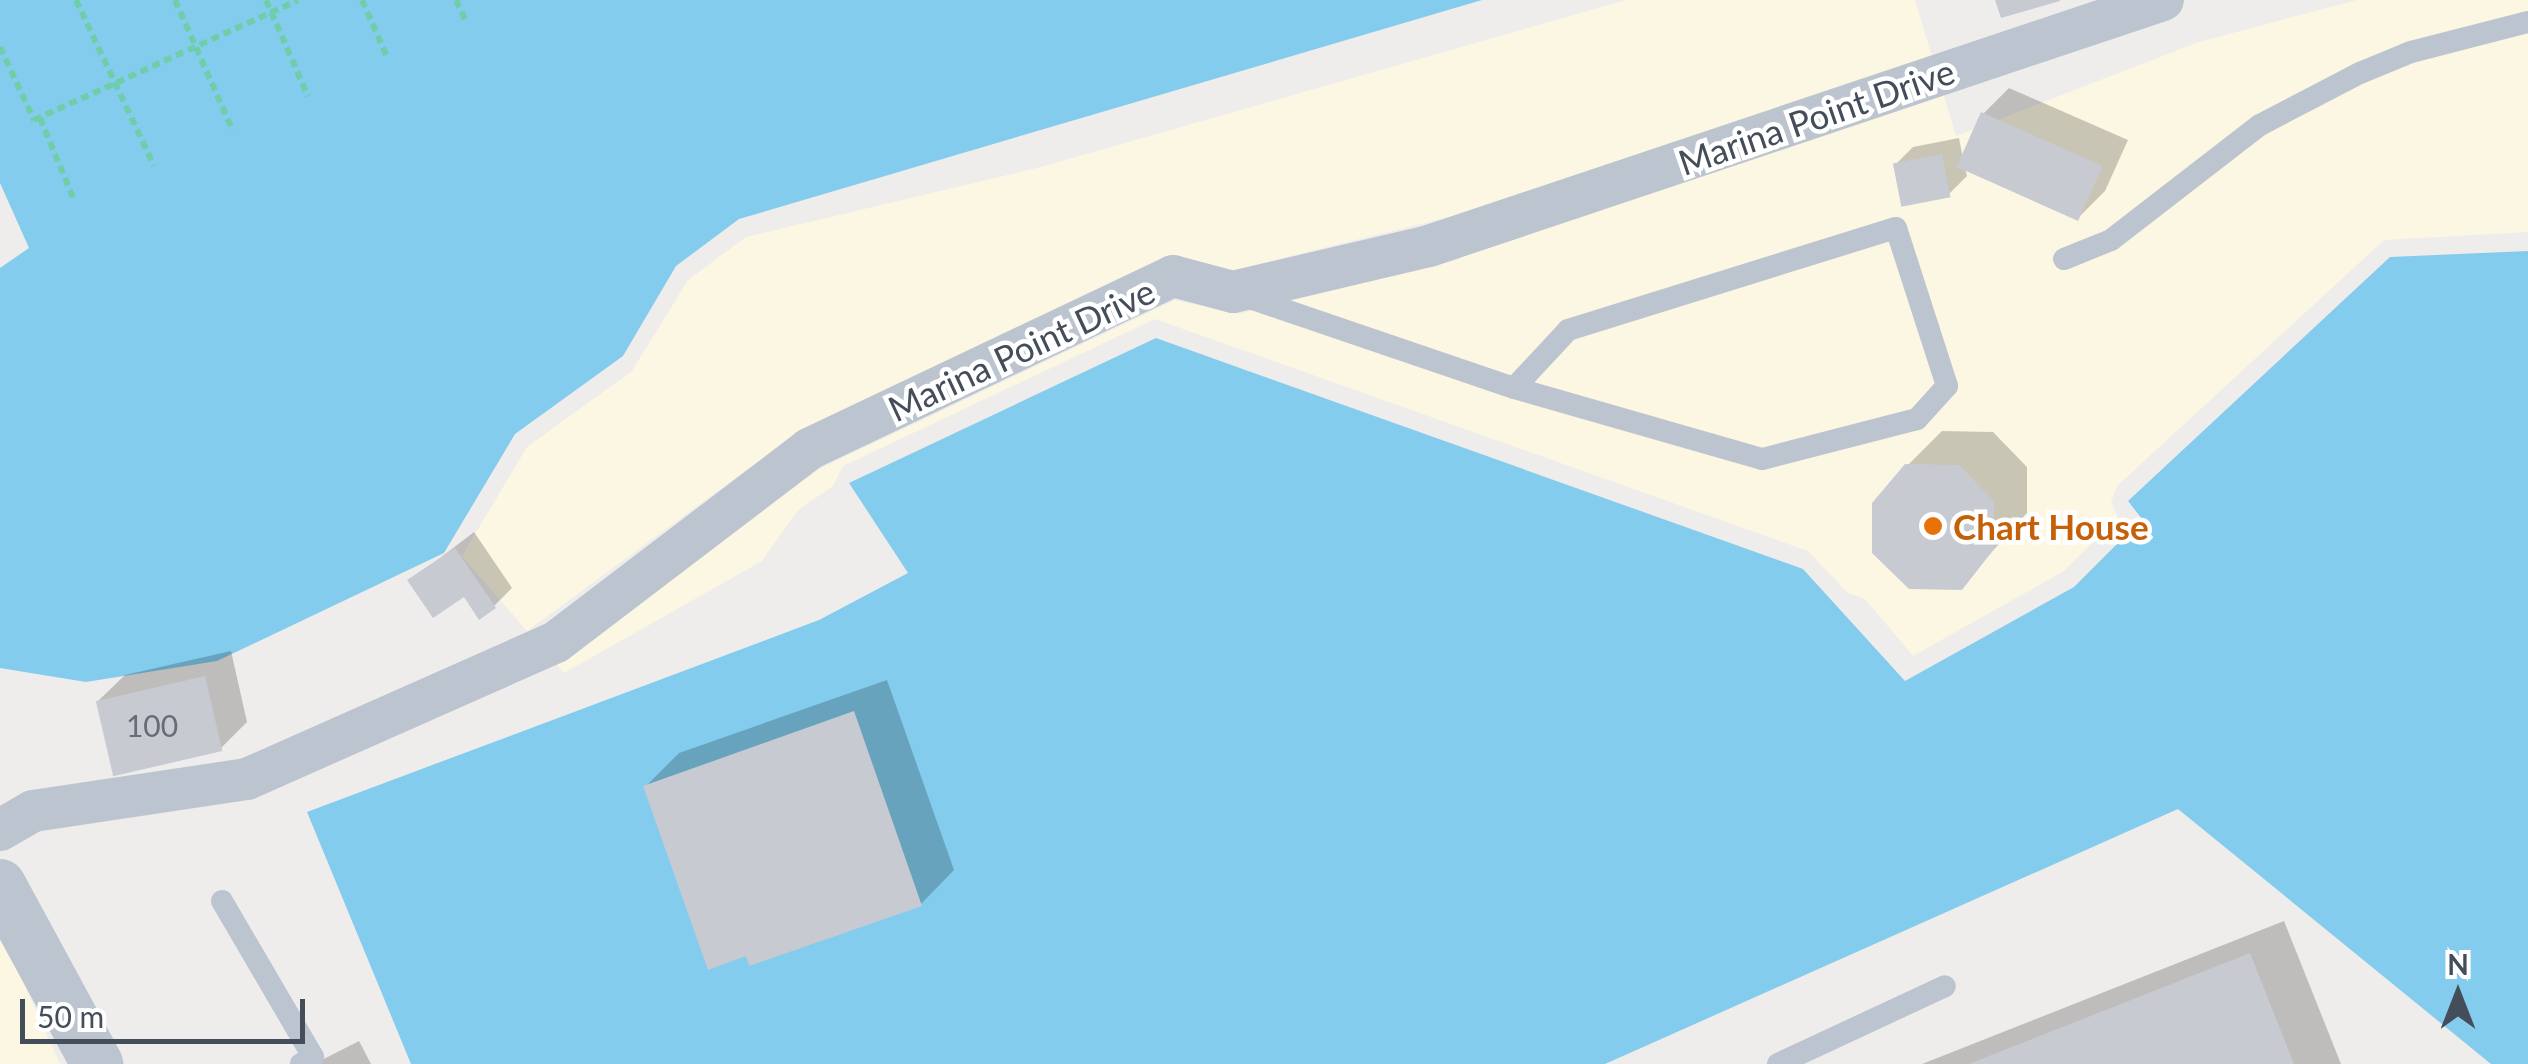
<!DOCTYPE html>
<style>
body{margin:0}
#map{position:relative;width:2528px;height:1064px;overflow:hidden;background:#efecec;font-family:Lato,sans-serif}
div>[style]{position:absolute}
.commercial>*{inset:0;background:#fcf7e3}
.water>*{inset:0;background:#83cced}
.shadow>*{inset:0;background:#0003}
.building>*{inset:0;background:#c8cad2;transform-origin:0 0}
.path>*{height:6px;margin-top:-3px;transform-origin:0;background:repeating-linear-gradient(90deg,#6fcea9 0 8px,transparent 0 13px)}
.service>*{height:22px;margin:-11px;padding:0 11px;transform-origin:11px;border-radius:11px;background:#bcc5cf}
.minor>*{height:42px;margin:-21px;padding:0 21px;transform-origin:21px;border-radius:21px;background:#bcc5cf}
.tertiary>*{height:52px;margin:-26px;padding:0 26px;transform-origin:26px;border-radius:26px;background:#bcc5cf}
.dots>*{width:28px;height:28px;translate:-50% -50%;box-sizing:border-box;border:5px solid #fff;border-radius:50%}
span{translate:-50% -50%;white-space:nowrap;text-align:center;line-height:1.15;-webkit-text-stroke:9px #fff;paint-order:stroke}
.number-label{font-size:30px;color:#656c78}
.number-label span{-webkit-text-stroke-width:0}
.street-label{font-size:35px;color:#444d5a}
.food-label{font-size:35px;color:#c56008;font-weight:700}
.left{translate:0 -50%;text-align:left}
.north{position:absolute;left:2408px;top:944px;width:100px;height:100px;-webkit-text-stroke:8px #fff;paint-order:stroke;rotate:0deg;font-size:28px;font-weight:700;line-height:40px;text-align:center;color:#444d5a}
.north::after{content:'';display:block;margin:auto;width:35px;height:45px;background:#444d5a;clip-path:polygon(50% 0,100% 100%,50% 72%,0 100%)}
.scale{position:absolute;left:20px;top:999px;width:285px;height:45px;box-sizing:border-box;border:5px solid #444d5a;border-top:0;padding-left:12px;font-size:30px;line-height:35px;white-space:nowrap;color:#444d5a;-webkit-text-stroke:8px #fff;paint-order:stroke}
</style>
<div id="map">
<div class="commercial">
<div style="clip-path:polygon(1626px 0,1915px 0,1956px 136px,2199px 42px,2357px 0,2528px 0,2528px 232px,2384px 240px,2117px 486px,2111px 502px,2118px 517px,2064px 571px,1913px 656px,1865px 599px,1848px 593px,1808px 551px,1155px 319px,843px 466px,833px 486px,798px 510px,762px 561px,564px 673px,557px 665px,819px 469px,1175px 300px,1238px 314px,1460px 259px,1449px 217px,1234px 270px,1166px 256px,802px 429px,527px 631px,462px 556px,527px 447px,632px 371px,688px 280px,746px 237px,1037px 168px)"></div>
<div style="clip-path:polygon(0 931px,60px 1064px,0 1064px)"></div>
</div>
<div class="water">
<div style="clip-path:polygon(0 0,1482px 0,739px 219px,676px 266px,623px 356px,515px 434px,444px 553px,217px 661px,86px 682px,0 668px,0 268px,29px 248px,0 183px)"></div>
<div style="clip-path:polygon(2528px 251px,2528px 1064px,2491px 1064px,2178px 809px,1605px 1064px,411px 1064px,307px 812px,819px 620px,908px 573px,849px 483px,1156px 338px,1803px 569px,1905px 681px,2074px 587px,2142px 519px,2128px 501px,2390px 257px)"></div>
</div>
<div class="shadow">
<div style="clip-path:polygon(2009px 88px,2128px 140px,2105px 191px,2078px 218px,1965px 168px,1967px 176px,1949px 194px,1895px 165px,1913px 147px,1959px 138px,1963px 159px,1983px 114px)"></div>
<div style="clip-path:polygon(1942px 431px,1993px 432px,2027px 467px,2027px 513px,1960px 587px,1907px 466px)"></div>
<div style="clip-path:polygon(474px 532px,512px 588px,494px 606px,410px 581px)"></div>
<div style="clip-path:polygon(231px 651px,247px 722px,221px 748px,98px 701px,125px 675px)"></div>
<div style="clip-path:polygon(887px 680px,954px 870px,921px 904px,646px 786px,679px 753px)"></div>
<div style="clip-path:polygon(2284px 921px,2341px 1064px,1922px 1064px)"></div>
<div style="clip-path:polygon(359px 1041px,371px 1064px,314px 1064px)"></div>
</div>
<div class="building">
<div style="clip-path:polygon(1995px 0,2060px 0,2060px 1px,2001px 18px)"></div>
<div style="left:1981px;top:112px;width:133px;height:60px;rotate:24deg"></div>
<div style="left:1942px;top:154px;width:44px;height:50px;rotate:79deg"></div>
<div style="clip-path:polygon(1905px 464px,1959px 465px,1994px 501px,1994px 549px,1962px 590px,1909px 589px,1872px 553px,1872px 503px)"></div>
<div style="clip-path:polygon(455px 548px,496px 608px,479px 620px,464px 597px,433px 618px,407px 580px)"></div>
<div style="left:205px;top:676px;width:77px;height:112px;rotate:77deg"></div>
<div style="clip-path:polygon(854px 711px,922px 906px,749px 966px,746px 956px,708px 970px,643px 786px)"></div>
<div style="clip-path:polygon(2250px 953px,2294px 1064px,1969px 1064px)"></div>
</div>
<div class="path">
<div style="left:76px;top:0;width:183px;rotate:64.8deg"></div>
<div style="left:175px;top:0;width:143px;rotate:66.1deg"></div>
<div style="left:266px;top:0;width:105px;rotate:66.4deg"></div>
<div style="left:362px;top:0;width:64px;rotate:66.2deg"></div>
<div style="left:456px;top:0;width:23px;rotate:65deg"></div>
<div style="left:0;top:47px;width:81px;rotate:65deg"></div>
<div style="left:34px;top:120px;width:290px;rotate:-24.4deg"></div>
<div style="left:40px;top:118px;width:89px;rotate:67.5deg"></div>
</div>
<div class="service">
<div style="left:1896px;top:228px;width:166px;rotate:72.1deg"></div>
<div style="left:1947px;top:386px;width:45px;rotate:132.3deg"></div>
<div style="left:1917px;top:419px;width:160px;rotate:165.5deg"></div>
<div style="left:1762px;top:459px;width:258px;rotate:-164deg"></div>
<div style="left:1514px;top:388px;width:79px;rotate:-47deg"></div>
<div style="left:1568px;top:330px;width:343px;rotate:-17.3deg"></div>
<div style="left:2064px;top:259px;width:51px;rotate:-22deg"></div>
<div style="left:2111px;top:240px;width:188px;rotate:-37.7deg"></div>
<div style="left:2260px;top:125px;width:113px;rotate:-27.5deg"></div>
<div style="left:2360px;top:73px;width:55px;rotate:-22.4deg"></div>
<div style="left:2411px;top:52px;width:121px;rotate:-14.4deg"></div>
<div style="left:1241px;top:295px;width:288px;rotate:18.8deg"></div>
<div style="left:222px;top:901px;width:181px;rotate:59.7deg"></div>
<div style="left:313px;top:1057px;width:14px;rotate:150deg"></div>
<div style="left:1778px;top:1064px;width:184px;rotate:-25deg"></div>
</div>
<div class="minor">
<div style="left:0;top:830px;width:38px;rotate:-30deg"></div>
<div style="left:33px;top:811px;width:216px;rotate:-8.5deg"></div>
<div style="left:247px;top:779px;width:338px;rotate:-23.9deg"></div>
<div style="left:556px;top:642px;width:318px;rotate:-37.3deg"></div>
<div style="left:809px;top:449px;width:403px;rotate:-25.4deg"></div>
<div style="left:1173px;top:276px;width:62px;rotate:14.9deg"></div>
<div style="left:1233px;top:292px;width:201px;rotate:-13.2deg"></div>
<div style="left:1429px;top:246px;width:774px;rotate:-18.53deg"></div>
</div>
<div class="tertiary">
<div style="left:0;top:885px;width:204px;rotate:61.5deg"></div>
</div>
<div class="dots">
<div style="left:1933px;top:526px;background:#e8710a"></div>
</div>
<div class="number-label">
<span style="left:152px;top:725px">100</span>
</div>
<div class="street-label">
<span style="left:1816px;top:116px;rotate:-19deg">Marina Point Drive</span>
<span style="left:1021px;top:349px;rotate:-25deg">Marina Point Drive</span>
</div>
<div class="food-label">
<span class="left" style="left:1953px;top:526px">Chart House</span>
</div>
<div class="north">N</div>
<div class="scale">50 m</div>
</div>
